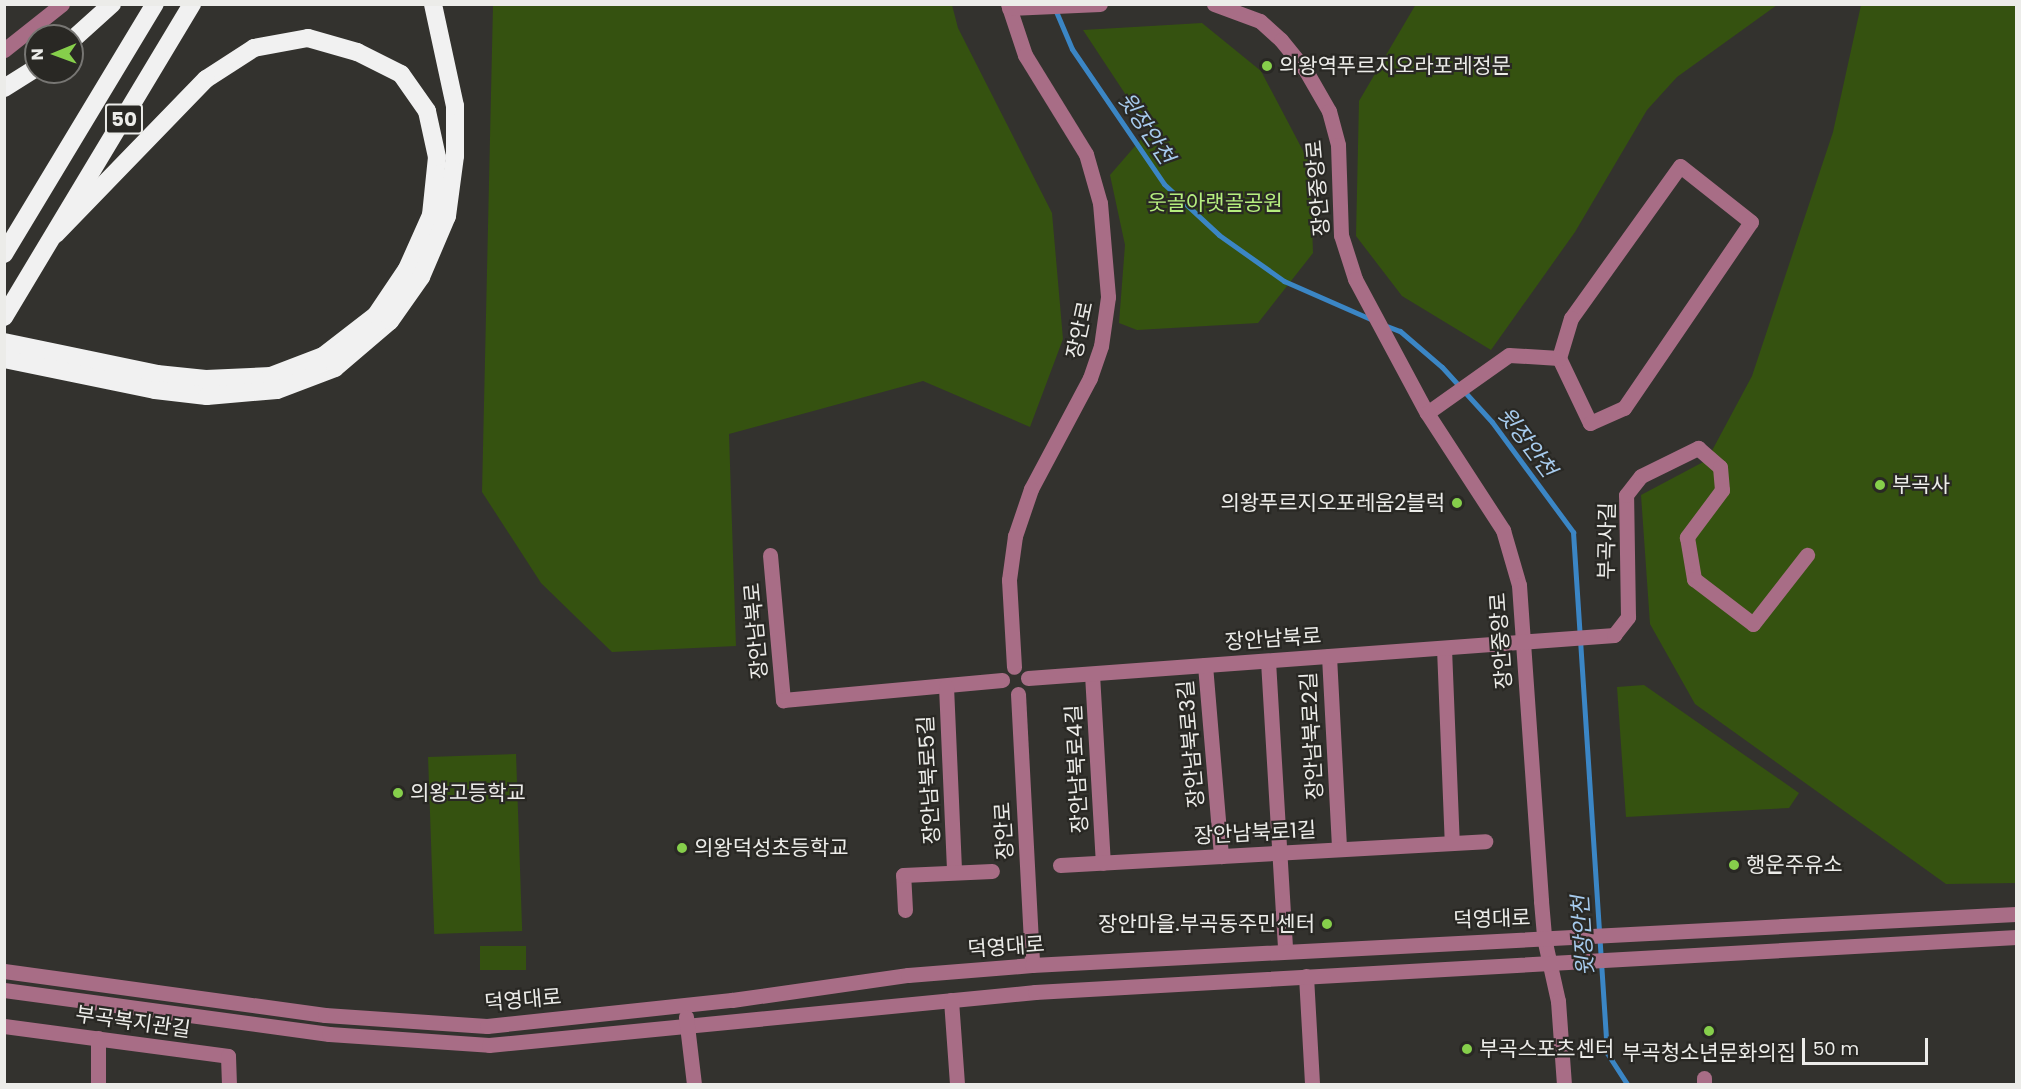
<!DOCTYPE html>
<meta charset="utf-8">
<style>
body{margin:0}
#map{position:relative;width:2021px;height:1089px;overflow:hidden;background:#33322e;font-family:Poppins,"Noto Sans KR",sans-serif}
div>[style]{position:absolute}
.green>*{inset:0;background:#355210;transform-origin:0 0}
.stream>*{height:5px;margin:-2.5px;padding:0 2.5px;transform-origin:2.5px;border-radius:2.5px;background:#3b86c5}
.minor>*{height:15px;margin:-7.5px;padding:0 7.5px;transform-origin:7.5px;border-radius:7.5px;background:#a86d86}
.highway>*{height:18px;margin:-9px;padding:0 9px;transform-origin:9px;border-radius:9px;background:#f1f1f1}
.dots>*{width:16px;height:16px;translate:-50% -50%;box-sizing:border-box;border:3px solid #292824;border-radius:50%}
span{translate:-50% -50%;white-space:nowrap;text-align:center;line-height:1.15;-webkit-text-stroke:4.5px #292824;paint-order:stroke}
.shield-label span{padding:2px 4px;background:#292824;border:2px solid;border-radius:4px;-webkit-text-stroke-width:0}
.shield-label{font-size:20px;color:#ecece9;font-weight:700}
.poi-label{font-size:21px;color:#ecece9}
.left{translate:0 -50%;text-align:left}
.right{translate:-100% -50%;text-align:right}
.street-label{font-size:21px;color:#ecece9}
.park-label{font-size:21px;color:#b6ee7f}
.water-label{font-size:22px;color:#a7cbed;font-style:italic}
.frame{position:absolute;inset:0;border:6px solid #ecece9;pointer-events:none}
.north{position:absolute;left:24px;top:24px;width:60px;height:60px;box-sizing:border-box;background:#292824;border:2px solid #777673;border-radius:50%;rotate:269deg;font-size:16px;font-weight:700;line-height:24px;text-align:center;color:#ecece9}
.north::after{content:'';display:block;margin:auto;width:21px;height:27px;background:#86cf4b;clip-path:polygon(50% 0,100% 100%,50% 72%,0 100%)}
.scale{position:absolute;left:1802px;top:1038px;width:126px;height:27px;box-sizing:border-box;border:3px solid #ecece9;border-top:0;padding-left:8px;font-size:18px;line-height:21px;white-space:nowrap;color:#ecece9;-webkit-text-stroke:4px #292824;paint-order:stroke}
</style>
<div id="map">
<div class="green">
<div style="clip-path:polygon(1416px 4px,1777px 4px,1777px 5px,1677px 77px,1647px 110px,1575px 232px,1491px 350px,1402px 296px,1356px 236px,1359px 101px)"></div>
<div style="clip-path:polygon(493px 5px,952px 5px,958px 28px,1052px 213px,1063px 339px,1030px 427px,923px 381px,729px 434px,736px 646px,612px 652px,541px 583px,482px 492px)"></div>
<div style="clip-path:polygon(1861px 5px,2016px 5px,2016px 883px,1946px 884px,1695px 704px,1650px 624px,1641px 495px,1707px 460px,1752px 376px,1833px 132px)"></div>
<div style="clip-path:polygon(1202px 23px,1261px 71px,1310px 164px,1313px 253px,1258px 323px,1137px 330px,1119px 323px,1125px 245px,1110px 175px,1149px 130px,1083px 30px)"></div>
<div style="clip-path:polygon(1644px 685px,1799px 793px,1789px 808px,1626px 817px,1617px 687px)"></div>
<div style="left:516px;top:754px;width:177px;height:88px;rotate:88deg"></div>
<div style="left:526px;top:946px;width:24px;height:46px;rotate:90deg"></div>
</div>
<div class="stream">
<div style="left:1055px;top:9px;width:43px;rotate:67deg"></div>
<div style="left:1072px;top:49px;width:163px;rotate:55.7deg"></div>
<div style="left:1164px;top:184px;width:75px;rotate:42.8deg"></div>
<div style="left:1219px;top:235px;width:80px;rotate:35.3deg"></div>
<div style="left:1284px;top:281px;width:97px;rotate:23.7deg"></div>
<div style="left:1384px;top:325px;width:17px;rotate:21deg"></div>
<div style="left:1400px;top:331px;width:55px;rotate:40.6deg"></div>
<div style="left:1442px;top:367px;width:74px;rotate:47.7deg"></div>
<div style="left:1492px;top:422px;width:137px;rotate:53.6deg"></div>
<div style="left:1573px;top:532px;width:522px;rotate:86.27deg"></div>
<div style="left:1607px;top:1053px;width:37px;rotate:57deg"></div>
</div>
<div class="minor">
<div style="left:1008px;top:4px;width:54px;rotate:71.6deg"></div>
<div style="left:1025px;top:55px;width:116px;rotate:58.4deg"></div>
<div style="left:1086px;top:154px;width:51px;rotate:74.1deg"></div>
<div style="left:1100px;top:203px;width:94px;rotate:85.1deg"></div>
<div style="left:1108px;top:297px;width:49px;rotate:98.1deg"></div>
<div style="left:1101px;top:346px;width:34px;rotate:109deg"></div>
<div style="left:1090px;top:378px;width:126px;rotate:118deg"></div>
<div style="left:1031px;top:489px;width:50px;rotate:108.8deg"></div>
<div style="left:1015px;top:536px;width:44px;rotate:97.8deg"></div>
<div style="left:1009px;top:580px;width:87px;rotate:86.7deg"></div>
<div style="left:1214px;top:4px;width:49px;rotate:20.3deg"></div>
<div style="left:1260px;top:21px;width:28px;rotate:42deg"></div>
<div style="left:1281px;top:40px;width:40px;rotate:51deg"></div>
<div style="left:1306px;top:71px;width:46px;rotate:60.1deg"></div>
<div style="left:1329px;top:111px;width:35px;rotate:75deg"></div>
<div style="left:1338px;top:145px;width:90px;rotate:88.1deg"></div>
<div style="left:1341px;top:235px;width:46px;rotate:72.3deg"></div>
<div style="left:1355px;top:279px;width:152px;rotate:61.8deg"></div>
<div style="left:1427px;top:413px;width:140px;rotate:57deg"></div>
<div style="left:1503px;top:530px;width:57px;rotate:73.8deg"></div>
<div style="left:1519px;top:585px;width:317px;rotate:86deg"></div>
<div style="left:1541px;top:901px;width:37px;rotate:85deg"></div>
<div style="left:1544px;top:938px;width:65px;rotate:77.5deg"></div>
<div style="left:1558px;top:1001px;width:83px;rotate:85.9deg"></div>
<div style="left:1009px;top:8px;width:91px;rotate:-2.5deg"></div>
<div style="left:4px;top:50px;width:74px;rotate:-38.4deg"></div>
<div style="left:1427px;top:413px;width:100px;rotate:-35.3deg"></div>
<div style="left:1509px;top:355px;width:50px;rotate:3.4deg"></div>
<div style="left:1559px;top:358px;width:72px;rotate:64.5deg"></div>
<div style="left:1590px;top:423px;width:37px;rotate:-24deg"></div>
<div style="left:1624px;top:408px;width:225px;rotate:-55.7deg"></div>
<div style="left:1751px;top:222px;width:90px;rotate:-141.7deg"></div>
<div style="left:1680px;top:166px;width:187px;rotate:125.6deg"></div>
<div style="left:1571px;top:318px;width:42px;rotate:106.7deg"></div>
<div style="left:770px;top:555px;width:146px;rotate:84.9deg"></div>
<div style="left:783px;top:700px;width:220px;rotate:-5.2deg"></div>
<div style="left:1444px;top:648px;width:195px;rotate:87.7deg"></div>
<div style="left:1329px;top:656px;width:193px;rotate:87deg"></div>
<div style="left:1268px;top:661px;width:290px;rotate:86.6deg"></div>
<div style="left:1205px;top:665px;width:192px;rotate:85.2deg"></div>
<div style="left:1092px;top:674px;width:189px;rotate:86.7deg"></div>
<div style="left:1028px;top:678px;width:588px;rotate:-4.2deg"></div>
<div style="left:1614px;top:635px;width:23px;rotate:-52deg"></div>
<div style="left:1628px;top:617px;width:122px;rotate:-90.9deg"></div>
<div style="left:1626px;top:495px;width:24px;rotate:-52deg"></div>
<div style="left:1641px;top:476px;width:64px;rotate:-26.2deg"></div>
<div style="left:1698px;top:448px;width:29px;rotate:41deg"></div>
<div style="left:1720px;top:467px;width:23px;rotate:85deg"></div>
<div style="left:1722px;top:490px;width:59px;rotate:126.7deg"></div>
<div style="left:1687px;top:537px;width:43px;rotate:80.5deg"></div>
<div style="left:1694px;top:579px;width:74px;rotate:37.3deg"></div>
<div style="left:1753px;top:624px;width:88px;rotate:-52deg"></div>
<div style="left:946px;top:686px;width:186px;rotate:87.5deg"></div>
<div style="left:1018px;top:694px;width:271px;rotate:87deg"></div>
<div style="left:1060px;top:865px;width:426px;rotate:-3.2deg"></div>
<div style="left:905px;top:910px;width:35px;rotate:-93deg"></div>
<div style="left:903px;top:875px;width:89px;rotate:-2.6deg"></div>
<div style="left:4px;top:971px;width:324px;rotate:7.8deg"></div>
<div style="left:325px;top:1015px;width:162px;rotate:3.9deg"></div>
<div style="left:487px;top:1026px;width:246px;rotate:-6.1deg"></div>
<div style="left:732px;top:1000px;width:178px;rotate:-8.1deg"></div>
<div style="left:908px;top:975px;width:124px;rotate:-4.6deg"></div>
<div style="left:1032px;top:965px;width:985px;rotate:-2.97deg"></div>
<div style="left:1306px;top:976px;width:108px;rotate:86.8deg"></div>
<div style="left:4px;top:990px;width:328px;rotate:7.7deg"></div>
<div style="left:329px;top:1034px;width:160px;rotate:3.9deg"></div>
<div style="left:489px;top:1045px;width:549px;rotate:-5.54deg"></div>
<div style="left:1035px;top:992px;width:983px;rotate:-3.21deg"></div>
<div style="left:951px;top:1000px;width:84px;rotate:85.9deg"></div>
<div style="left:686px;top:1017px;width:67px;rotate:83.2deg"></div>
<div style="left:4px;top:1026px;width:226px;rotate:7.6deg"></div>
<div style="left:228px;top:1056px;width:28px;rotate:88deg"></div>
<div style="left:98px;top:1038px;width:46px;rotate:90deg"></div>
<div style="left:1704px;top:1078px;width:6px;rotate:90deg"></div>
</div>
<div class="highway">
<div style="left:72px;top:40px;width:54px;rotate:-42deg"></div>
<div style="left:4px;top:88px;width:38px;rotate:-32deg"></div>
<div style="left:4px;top:254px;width:292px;rotate:-58.9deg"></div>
<div style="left:4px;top:317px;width:365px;rotate:-59deg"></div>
<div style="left:4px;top:342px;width:156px;rotate:11.8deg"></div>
<div style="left:157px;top:374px;width:49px;rotate:5.8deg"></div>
<div style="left:206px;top:379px;width:65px;rotate:-2.6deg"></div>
<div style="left:271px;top:376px;width:56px;rotate:-21deg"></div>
<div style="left:323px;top:356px;width:67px;rotate:-37.7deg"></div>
<div style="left:376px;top:315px;width:55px;rotate:-56deg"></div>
<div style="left:407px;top:269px;width:59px;rotate:-66deg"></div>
<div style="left:431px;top:215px;width:58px;rotate:-84.1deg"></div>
<div style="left:437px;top:157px;width:47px;rotate:-102.3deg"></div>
<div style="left:427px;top:111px;width:45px;rotate:-125.1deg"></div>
<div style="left:401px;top:74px;width:49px;rotate:-153.4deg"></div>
<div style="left:357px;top:52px;width:51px;rotate:-164.1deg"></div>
<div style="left:308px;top:38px;width:55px;rotate:169.5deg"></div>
<div style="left:254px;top:48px;width:57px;rotate:147.1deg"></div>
<div style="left:206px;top:79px;width:216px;rotate:134.1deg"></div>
<div style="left:4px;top:359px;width:154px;rotate:11.6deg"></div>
<div style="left:155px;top:390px;width:52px;rotate:6.6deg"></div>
<div style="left:207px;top:396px;width:70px;rotate:-4.9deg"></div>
<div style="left:277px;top:390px;width:62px;rotate:-20.8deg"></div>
<div style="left:335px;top:368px;width:72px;rotate:-40.5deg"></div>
<div style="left:390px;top:321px;width:54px;rotate:-54.8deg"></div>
<div style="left:421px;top:277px;width:66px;rotate:-66.9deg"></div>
<div style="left:447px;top:216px;width:61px;rotate:-82.4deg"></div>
<div style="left:455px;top:156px;width:50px;rotate:-90deg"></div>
<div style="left:455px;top:106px;width:104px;rotate:-102.2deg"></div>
</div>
<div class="dots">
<div style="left:1267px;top:66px;background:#86cf4b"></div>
<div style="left:1880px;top:485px;background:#86cf4b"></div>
<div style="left:1457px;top:503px;background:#86cf4b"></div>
<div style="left:398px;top:793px;background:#86cf4b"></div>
<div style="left:682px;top:848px;background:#86cf4b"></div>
<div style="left:1734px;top:865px;background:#86cf4b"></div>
<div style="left:1327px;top:924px;background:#86cf4b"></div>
<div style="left:1709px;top:1031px;background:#86cf4b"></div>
<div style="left:1467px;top:1049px;background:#86cf4b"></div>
</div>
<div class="shield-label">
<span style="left:124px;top:119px">50</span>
</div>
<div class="poi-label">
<span class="left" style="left:1279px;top:66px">의왕역푸르지오라포레정문</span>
<span class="left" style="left:1892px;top:485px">부곡사</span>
<span class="right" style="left:1445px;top:503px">의왕푸르지오포레움2블럭</span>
<span class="left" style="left:410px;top:793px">의왕고등학교</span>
<span class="left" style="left:694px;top:848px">의왕덕성초등학교</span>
<span class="left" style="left:1746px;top:865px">행운주유소</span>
<span class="right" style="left:1315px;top:924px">장안마을.부곡동주민센터</span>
<span class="left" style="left:1479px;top:1049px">부곡스포츠센터</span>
<span style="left:1709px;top:1053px">부곡청소년문화의집</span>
</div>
<div class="street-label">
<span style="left:1318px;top:188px;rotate:-95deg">장안중앙로</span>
<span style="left:1080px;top:330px;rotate:-78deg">장안로</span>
<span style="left:1607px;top:541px;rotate:-89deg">부곡사길</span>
<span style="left:756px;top:631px;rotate:-95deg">장안남북로</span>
<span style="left:1273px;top:639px;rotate:-4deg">장안남북로</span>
<span style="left:1501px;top:641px;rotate:-94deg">장안중앙로</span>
<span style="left:1312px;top:736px;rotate:-93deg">장안남북로2길</span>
<span style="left:1191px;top:744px;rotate:-95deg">장안남북로3길</span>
<span style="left:1077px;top:769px;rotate:-93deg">장안남북로4길</span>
<span style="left:929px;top:780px;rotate:-93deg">장안남북로5길</span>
<span style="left:1004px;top:831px;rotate:-93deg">장안로</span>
<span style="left:1255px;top:833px;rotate:-3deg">장안남북로1길</span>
<span style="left:1492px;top:919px;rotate:-2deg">덕영대로</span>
<span style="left:1006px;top:947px;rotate:-4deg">덕영대로</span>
<span style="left:523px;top:1000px;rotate:-5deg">덕영대로</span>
<span style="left:133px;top:1022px;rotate:8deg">부곡복지관길</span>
</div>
<div class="park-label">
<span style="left:1215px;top:203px">웃골아랫골공원</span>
</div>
<div class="water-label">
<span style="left:1146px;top:128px;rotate:56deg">윗장안천</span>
<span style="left:1527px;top:442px;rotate:53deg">윗장안천</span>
<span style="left:1583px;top:936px;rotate:-94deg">윗장안천</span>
</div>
<div class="frame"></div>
<div class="north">N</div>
<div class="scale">50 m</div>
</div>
